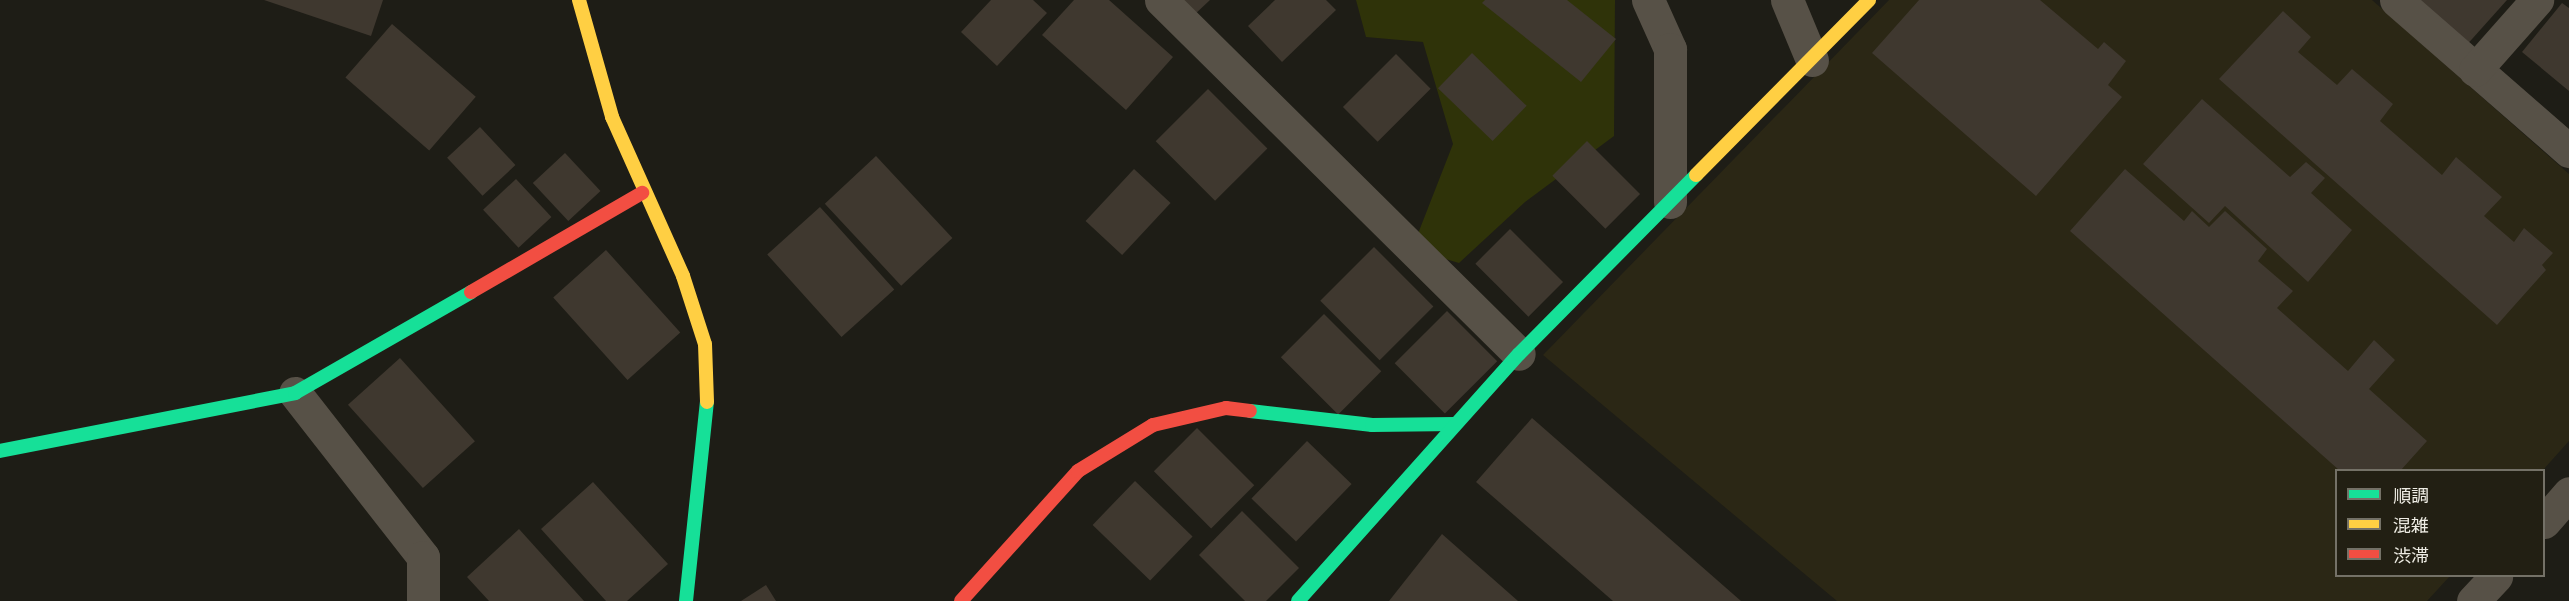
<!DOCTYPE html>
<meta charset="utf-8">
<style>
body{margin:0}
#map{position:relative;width:2569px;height:601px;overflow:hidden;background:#1e1d16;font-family:"Noto Sans","Noto Sans JP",sans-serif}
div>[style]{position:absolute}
.built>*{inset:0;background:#2b2715}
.green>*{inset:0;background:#2f3309}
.building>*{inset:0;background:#3f382f;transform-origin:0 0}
.street>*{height:33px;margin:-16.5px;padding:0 16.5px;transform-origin:16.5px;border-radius:16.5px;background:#575147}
.fast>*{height:14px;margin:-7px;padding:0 7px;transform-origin:7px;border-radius:7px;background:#16e098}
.slow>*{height:14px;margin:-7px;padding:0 7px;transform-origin:7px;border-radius:7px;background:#ffcf43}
.jam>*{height:14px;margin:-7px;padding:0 7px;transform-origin:7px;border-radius:7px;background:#f24e42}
span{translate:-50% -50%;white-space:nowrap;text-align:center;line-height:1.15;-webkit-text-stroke:4.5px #221f13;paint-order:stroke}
.legend{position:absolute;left:2335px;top:469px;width:210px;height:108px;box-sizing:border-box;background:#221f13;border:2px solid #747167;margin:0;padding:8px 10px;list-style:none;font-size:18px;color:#eeece4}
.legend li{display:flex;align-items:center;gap:12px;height:30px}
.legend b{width:30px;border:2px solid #747167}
</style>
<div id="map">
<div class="built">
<div style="clip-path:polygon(1889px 0,2372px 0,2569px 174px,2569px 441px,2543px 470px,2336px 470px,2336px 576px,2450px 576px,2427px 601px,1837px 601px,1543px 355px)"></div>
</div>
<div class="green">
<div style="clip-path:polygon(1356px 0,1615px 0,1614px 136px,1525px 202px,1459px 263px,1412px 249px,1453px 144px,1423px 42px,1366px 37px)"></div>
</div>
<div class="building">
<div style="clip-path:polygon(264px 0,383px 0,371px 36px)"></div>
<div style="clip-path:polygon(991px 0,1033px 0,1047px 13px,997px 66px,961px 32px)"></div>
<div style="clip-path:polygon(1074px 0,1109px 0,1173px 57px,1126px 110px,1042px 35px)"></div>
<div style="clip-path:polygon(1177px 0,1210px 0,1193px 16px)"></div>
<div style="clip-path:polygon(1275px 0,1326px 0,1336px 10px,1282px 62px,1248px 26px)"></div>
<div style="clip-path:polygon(1485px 0,1567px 0,1616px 39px,1581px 82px,1482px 3px)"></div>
<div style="clip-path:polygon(1919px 0,2040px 0,2098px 49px,2104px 42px,2126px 61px,2108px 85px,2122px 97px,2036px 196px,1872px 53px)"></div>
<div style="clip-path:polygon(2410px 0,2507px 0,2464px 48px)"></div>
<div style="clip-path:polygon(2562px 3px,2569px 8px,2569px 91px,2522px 52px)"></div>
<div style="clip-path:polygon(2283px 11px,2311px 37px,2298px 52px,2337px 85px,2352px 69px,2393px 104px,2380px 121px,2442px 175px,2456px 157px,2502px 197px,2484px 216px,2514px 242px,2524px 228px,2553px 253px,2542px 265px,2546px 270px,2497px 325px,2219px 79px)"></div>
<div style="left:392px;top:24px;width:111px;height:71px;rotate:41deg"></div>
<div style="left:1472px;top:53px;width:76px;height:49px;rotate:44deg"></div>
<div style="left:1396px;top:54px;width:49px;height:75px;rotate:45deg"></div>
<div style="left:1208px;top:89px;width:84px;height:74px;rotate:45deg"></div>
<div style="clip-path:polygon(2202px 99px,2290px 177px,2306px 162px,2325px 178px,2311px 193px,2352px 230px,2308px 282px,2225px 206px,2209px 223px,2143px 164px)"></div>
<div style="left:480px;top:127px;width:52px;height:45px;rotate:47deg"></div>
<div style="left:1587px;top:141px;width:75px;height:49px;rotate:45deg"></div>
<div style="left:565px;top:153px;width:52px;height:44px;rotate:47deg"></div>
<div style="left:876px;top:156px;width:112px;height:70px;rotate:47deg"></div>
<div style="left:1134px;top:169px;width:50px;height:71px;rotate:43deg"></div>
<div style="clip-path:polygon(2125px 169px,2184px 221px,2192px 211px,2209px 227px,2225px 211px,2267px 249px,2258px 261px,2293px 291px,2277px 308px,2348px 371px,2374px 340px,2395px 360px,2369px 389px,2427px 441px,2401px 470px,2339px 470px,2070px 231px)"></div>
<div style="left:516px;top:179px;width:52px;height:45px;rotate:47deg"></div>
<div style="left:820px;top:207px;width:111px;height:71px;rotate:48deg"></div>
<div style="left:1510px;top:229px;width:75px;height:49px;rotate:45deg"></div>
<div style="left:1374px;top:247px;width:84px;height:76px;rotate:45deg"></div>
<div style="left:606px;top:250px;width:111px;height:71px;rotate:48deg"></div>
<div style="left:1447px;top:311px;width:71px;height:74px;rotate:45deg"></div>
<div style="left:1324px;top:314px;width:81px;height:61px;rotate:45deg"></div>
<div style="left:400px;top:358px;width:112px;height:70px;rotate:48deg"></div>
<div style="clip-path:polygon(1532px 418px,1741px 601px,1613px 601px,1476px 482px)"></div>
<div style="left:1197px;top:428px;width:81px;height:61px;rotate:45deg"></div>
<div style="left:1307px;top:441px;width:62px;height:80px;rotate:44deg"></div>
<div style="left:1135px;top:481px;width:80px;height:61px;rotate:44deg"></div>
<div style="clip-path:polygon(593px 482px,668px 564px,627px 601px,606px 601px,541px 529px)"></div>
<div style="clip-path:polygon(1242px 511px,1299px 568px,1266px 601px,1245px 601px,1199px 555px)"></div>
<div style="clip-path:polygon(519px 529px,584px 601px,489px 601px,467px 577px)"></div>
<div style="clip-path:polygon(1442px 534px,1518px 601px,1389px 601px)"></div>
<div style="clip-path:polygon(766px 585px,776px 601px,741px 601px)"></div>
</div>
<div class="street">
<div style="left:1161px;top:0;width:503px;rotate:44.68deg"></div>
<div style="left:1648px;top:0;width:54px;rotate:65.8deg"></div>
<div style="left:1670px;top:49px;width:153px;rotate:90deg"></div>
<div style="left:1787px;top:0;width:65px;rotate:67.4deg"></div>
<div style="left:2396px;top:0;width:230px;rotate:41.1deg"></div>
<div style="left:2475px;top:70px;width:94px;rotate:-48.5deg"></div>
<div style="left:295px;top:393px;width:208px;rotate:52deg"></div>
<div style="left:423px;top:557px;width:44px;rotate:90deg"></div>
<div style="left:2544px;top:522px;width:38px;rotate:-49deg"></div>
<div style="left:2473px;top:601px;width:34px;rotate:-47deg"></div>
</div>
<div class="fast">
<div style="left:1250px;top:411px;width:123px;rotate:6.5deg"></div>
<div style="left:1372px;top:425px;width:83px;rotate:-0.7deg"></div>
<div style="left:0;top:451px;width:301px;rotate:-11.1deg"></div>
<div style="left:295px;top:393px;width:203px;rotate:-29.8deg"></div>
<div style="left:686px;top:601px;width:200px;rotate:-84deg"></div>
<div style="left:1298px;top:601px;width:331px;rotate:-48.2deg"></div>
<div style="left:1519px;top:354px;width:252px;rotate:-45.3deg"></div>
</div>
<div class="slow">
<div style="left:579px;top:0;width:122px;rotate:74.2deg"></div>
<div style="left:612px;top:117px;width:174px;rotate:65.9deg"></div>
<div style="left:683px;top:276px;width:71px;rotate:72.1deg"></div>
<div style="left:705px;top:344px;width:58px;rotate:88deg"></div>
<div style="left:1696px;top:175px;width:246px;rotate:-45.3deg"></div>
</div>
<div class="jam">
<div style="left:471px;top:292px;width:198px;rotate:-30.1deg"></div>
<div style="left:961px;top:601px;width:175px;rotate:-48deg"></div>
<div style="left:1078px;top:471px;width:88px;rotate:-31.5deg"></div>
<div style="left:1153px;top:425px;width:75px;rotate:-13.1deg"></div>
<div style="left:1226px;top:408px;width:24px;rotate:7deg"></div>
</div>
<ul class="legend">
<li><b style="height:8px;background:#16e098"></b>順調</li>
<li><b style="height:8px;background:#ffcf43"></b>混雑</li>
<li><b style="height:8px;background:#f24e42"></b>渋滞</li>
</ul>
</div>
